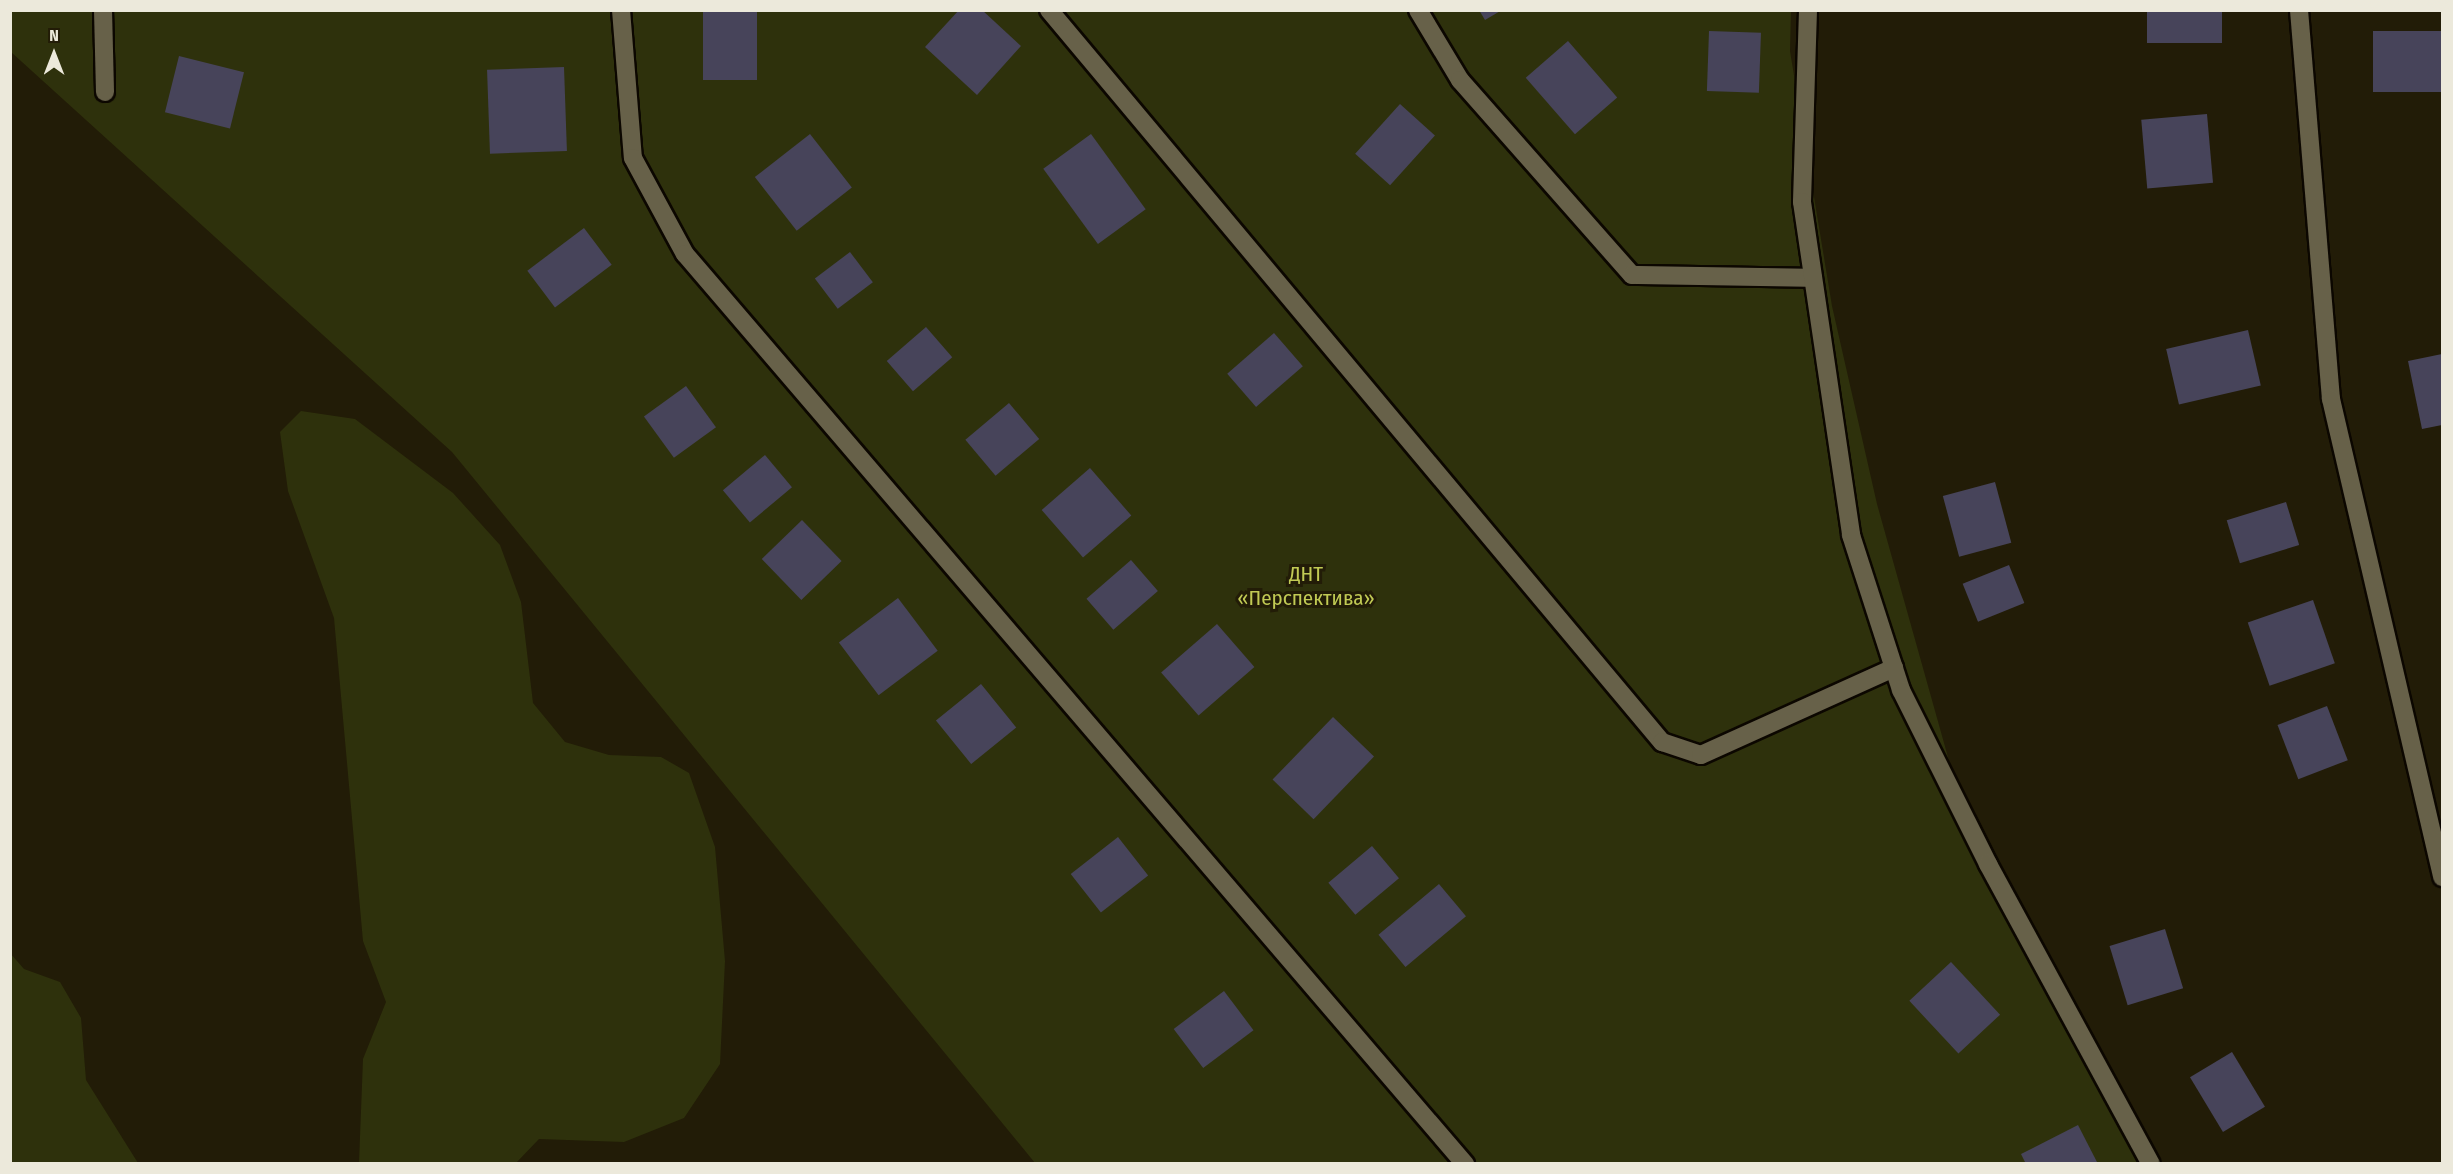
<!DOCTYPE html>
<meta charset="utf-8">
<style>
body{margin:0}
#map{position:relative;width:2453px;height:1174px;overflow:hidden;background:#221c07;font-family:"Fira Sans Condensed",sans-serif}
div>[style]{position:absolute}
.green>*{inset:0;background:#2e310c}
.building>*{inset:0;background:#47445a;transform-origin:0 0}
.roads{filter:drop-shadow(2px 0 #0c0700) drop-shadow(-2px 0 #0c0700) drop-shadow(0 2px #0c0700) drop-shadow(0 -2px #0c0700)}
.minor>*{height:18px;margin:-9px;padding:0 9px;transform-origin:9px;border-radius:9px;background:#676149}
span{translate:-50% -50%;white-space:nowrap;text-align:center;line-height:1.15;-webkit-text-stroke:6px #221c07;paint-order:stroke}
.park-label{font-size:21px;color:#c1ca54}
.frame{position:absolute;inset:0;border:12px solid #ece9db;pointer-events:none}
.north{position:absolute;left:24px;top:24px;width:60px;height:60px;-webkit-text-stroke:4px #221c07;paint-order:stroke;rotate:0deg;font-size:16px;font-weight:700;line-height:24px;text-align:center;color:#ece9db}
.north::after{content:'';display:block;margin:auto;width:21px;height:27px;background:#ece9db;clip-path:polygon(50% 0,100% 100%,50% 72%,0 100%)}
</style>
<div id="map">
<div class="green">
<div style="clip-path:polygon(11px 10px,1791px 11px,1790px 51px,1832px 306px,1877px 504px,1953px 775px,2144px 1163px,1035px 1163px,452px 452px,11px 52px)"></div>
<div style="clip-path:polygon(301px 411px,355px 419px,453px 493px,500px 545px,521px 602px,533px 703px,565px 742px,609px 755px,661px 757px,689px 773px,715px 847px,725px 961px,720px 1064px,684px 1118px,624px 1142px,539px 1139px,516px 1163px,359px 1163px,363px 1059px,386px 1002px,363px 941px,334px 618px,288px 491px,280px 432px)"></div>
<div style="clip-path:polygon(10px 953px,24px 969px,60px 982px,81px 1018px,86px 1080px,138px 1163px,11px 1163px)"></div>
</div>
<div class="building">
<div style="left:703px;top:10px;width:54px;height:70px"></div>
<div style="clip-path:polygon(959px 10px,982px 10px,1021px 46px,977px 95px,925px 47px)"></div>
<div style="clip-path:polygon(1479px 10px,1502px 10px,1485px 20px)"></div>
<div style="left:2147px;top:10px;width:75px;height:33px"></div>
<div style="left:1709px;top:31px;width:52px;height:60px;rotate:2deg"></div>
<div style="left:2442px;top:31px;width:61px;height:69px;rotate:90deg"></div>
<div style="left:1568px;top:41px;width:75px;height:56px;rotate:49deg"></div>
<div style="left:179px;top:56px;width:67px;height:58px;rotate:14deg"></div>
<div style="left:564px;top:67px;width:84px;height:77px;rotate:88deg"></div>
<div style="left:1400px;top:104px;width:47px;height:67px;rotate:42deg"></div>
<div style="left:2207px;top:114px;width:69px;height:66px;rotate:85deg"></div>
<div style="left:810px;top:134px;width:68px;height:70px;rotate:52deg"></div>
<div style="left:1091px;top:134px;width:93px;height:59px;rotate:54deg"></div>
<div style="left:584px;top:228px;width:46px;height:71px;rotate:53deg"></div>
<div style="left:850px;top:252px;width:38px;height:44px;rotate:53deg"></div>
<div style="left:926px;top:327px;width:40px;height:52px;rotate:49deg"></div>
<div style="left:2248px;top:330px;width:57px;height:84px;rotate:77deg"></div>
<div style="left:1274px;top:333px;width:44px;height:62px;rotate:49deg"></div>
<div style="clip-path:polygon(2442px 354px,2442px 425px,2422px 429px,2408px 361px)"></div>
<div style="left:686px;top:386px;width:51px;height:52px;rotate:54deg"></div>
<div style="left:1009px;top:403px;width:47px;height:57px;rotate:50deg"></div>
<div style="left:765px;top:455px;width:42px;height:55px;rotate:50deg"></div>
<div style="left:1090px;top:468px;width:63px;height:64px;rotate:49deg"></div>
<div style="left:1995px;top:482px;width:63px;height:54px;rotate:75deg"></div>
<div style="left:2286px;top:502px;width:45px;height:62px;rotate:73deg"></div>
<div style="left:802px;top:520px;width:57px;height:56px;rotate:46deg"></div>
<div style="left:1131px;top:560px;width:41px;height:59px;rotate:49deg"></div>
<div style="left:2009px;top:565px;width:41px;height:50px;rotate:68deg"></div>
<div style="left:898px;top:598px;width:66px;height:74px;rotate:53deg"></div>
<div style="left:2313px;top:600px;width:67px;height:69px;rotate:71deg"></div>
<div style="left:1217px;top:624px;width:57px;height:74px;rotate:49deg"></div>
<div style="left:981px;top:684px;width:56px;height:58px;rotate:51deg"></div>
<div style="left:2327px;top:706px;width:58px;height:53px;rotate:69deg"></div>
<div style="left:1333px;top:717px;width:57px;height:87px;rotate:44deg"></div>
<div style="left:1118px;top:837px;width:49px;height:60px;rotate:52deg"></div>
<div style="left:1372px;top:846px;width:42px;height:57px;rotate:50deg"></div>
<div style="left:1439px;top:884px;width:42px;height:79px;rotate:50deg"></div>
<div style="left:2165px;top:929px;width:62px;height:58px;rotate:73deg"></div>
<div style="left:1951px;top:962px;width:72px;height:57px;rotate:47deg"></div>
<div style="left:1224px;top:991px;width:49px;height:63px;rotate:53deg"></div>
<div style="left:2232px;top:1052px;width:64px;height:49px;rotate:59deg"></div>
<div style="clip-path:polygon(2078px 1125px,2098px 1164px,2026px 1164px,2021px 1154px)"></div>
</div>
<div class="roads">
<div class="minor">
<div style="left:103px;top:10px;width:82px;rotate:88.6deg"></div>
<div style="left:621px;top:10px;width:148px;rotate:85.4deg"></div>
<div style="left:633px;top:158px;width:109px;rotate:61.6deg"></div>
<div style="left:685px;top:254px;width:1199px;rotate:49.4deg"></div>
<div style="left:1049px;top:10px;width:955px;rotate:50.06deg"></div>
<div style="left:1662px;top:742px;width:41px;rotate:18.4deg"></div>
<div style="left:1701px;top:755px;width:212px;rotate:-24.3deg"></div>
<div style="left:1418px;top:10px;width:82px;rotate:59deg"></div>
<div style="left:1460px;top:80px;width:260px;rotate:48.6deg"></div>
<div style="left:1632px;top:275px;width:181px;rotate:0.9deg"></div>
<div style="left:1808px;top:10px;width:192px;rotate:91.8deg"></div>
<div style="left:1802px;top:202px;width:337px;rotate:81.6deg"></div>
<div style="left:1851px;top:535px;width:163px;rotate:72.1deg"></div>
<div style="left:1901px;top:690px;width:195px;rotate:63.4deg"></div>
<div style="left:1988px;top:864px;width:341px;rotate:61.5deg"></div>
<div style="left:2299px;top:10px;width:390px;rotate:85.3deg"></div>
<div style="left:2331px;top:399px;width:491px;rotate:76.9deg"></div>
</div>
</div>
<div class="park-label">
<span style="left:1306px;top:586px">ДНТ<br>«Перспектива»</span>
</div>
<div class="frame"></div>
<div class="north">N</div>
</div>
